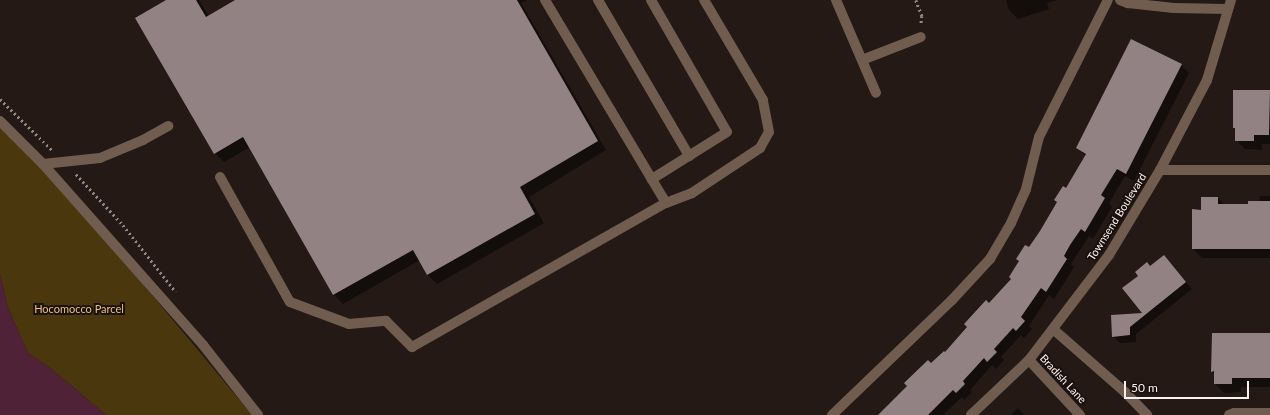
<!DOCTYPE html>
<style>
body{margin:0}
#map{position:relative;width:1270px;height:415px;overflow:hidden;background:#241915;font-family:Lato,sans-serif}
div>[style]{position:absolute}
.green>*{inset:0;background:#4b370e}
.water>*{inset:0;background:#502238}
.shadow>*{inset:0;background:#0007}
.building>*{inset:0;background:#928283}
.path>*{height:2.5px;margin-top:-1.25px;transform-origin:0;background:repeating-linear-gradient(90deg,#918784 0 2px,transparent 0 5px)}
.minor>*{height:10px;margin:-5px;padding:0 5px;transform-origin:5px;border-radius:5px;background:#705d4f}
span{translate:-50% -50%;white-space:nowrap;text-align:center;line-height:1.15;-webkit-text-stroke:4px #1a100c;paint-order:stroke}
.street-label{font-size:11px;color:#fbf2f0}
.park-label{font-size:11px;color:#eac277}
.scale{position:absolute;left:1124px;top:381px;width:125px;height:18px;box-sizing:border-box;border:2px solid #fbf2f0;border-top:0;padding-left:5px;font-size:12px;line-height:14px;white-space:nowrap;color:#fbf2f0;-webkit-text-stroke:3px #1a100c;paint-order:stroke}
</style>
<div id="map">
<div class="green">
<div style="clip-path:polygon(0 121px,43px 164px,252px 415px,106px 415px,53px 370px,28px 353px,8px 308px,0 274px)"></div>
</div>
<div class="water">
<div style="clip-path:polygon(0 274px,8px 308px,28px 353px,53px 370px,106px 415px,0 415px)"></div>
</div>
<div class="shadow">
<div style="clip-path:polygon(168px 0,199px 0,209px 17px,237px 0,527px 0,521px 3px,606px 150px,529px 197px,544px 223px,437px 284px,428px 275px,420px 260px,343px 304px,334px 295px,250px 147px,224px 162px,215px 153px)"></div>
<div style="clip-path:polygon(1006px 0,1058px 0,1047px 3px,1049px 9px,1018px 19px,1009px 10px)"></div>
<div style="clip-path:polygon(1181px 65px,1189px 73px,1134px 181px,1125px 176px,1109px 203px,1112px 207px,1093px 239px,1089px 236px,1078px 253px,1071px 264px,1074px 267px,1054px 299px,1049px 295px,1029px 326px,1032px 329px,1024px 338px,1021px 335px,1001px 357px,1004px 360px,996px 369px,992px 365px,970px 390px,972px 392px,964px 400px,962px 397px,943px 415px,879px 415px,945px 353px,1012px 279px,1086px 156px,1077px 148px)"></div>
<div style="clip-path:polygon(1234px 91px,1270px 91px,1270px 144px,1262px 144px,1262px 150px,1245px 149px,1236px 140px,1236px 130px,1234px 128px)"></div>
<div style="clip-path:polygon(1260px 196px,1270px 196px,1270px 258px,1202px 258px,1193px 249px,1202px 211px,1218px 198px,1225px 205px,1249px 205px,1259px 202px)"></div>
<div style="clip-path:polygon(1164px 256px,1192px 289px,1136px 334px,1136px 342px,1120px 343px,1113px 336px,1144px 314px,1150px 267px)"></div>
<div style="clip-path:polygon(1270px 334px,1270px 387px,1241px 387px,1241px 392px,1224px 393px,1215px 384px,1215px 373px,1212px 371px)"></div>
<div style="clip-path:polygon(1018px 408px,1024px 415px,1011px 415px)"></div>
</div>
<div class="building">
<div style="clip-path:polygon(166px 0,196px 0,206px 17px,235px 0,517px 0,598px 141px,520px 187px,535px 214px,427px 275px,413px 250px,333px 295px,243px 137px,214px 154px,135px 18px)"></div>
<div style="clip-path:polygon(1131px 39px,1182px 64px,1126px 174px,1117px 169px,1101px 195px,1105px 198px,1085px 232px,1081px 229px,1070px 245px,1064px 256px,1067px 259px,1046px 292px,1041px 288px,1021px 317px,1025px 321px,1016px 331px,1013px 328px,994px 349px,997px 352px,987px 362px,984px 358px,963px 381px,965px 384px,956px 393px,953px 390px,928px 415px,878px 415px,907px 386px,904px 383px,928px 360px,931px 363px,944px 351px,945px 352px,967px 327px,964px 324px,986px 300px,989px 303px,1011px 279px,1009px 277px,1019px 261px,1016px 259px,1025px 245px,1029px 247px,1040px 231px,1057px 202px,1054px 200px,1063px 186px,1066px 188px,1086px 154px,1076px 148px)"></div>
<div style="clip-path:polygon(1233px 90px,1270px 90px,1269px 135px,1254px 135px,1254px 141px,1235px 141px,1235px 128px,1233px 128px)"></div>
<div style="clip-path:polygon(1201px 197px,1218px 197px,1218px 204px,1248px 204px,1248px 201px,1270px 201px,1270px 249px,1192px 249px,1192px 209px,1201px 210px)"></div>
<div style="clip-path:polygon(1164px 255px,1186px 282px,1130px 327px,1130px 335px,1112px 337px,1111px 315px,1142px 313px,1122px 288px,1138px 276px,1135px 272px,1147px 262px,1150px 266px)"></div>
<div style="clip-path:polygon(1212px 333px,1270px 333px,1270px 378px,1232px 378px,1232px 384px,1214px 384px,1214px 371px,1211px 372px)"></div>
</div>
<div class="path">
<div style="left:916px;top:0;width:17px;rotate:69deg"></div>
<div style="left:922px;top:16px;width:9px;rotate:96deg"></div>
<div style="left:0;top:99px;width:73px;rotate:44.4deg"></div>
<div style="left:76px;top:174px;width:69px;rotate:47.3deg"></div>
<div style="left:123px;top:225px;width:85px;rotate:51.7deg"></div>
</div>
<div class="minor">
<div style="left:545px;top:0;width:236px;rotate:59.2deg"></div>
<div style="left:666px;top:203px;width:28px;rotate:-21deg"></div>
<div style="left:692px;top:193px;width:82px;rotate:-33.5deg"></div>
<div style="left:760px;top:148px;width:18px;rotate:-61deg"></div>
<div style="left:769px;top:132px;width:33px;rotate:-101deg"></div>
<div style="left:763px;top:100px;width:116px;rotate:-120.5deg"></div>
<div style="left:598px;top:0;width:181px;rotate:59.7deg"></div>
<div style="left:651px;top:0;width:152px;rotate:60.1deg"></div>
<div style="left:727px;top:132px;width:89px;rotate:147.9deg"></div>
<div style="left:836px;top:0;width:101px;rotate:66.7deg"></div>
<div style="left:1120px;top:0;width:9px;rotate:21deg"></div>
<div style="left:1128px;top:3px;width:46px;rotate:6.2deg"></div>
<div style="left:1174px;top:8px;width:54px;rotate:1.1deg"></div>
<div style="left:862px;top:60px;width:63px;rotate:-21.3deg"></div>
<div style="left:0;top:121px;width:61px;rotate:45deg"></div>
<div style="left:43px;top:164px;width:242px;rotate:48.5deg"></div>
<div style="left:203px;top:345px;width:89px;rotate:51.8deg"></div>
<div style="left:43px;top:164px;width:57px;rotate:-6deg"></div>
<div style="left:100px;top:158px;width:47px;rotate:-22.7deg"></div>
<div style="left:143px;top:140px;width:29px;rotate:-29deg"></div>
<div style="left:1160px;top:170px;width:110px"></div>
<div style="left:220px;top:177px;width:143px;rotate:60.8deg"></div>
<div style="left:290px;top:302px;width:63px;rotate:20.4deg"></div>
<div style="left:349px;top:324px;width:37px;rotate:-5deg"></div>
<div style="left:386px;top:321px;width:37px;rotate:45deg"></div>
<div style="left:412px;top:347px;width:292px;rotate:-29.6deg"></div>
<div style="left:1053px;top:329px;width:96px;rotate:41.2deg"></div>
<div style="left:1125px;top:392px;width:32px;rotate:46deg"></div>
<div style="left:1029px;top:360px;width:75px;rotate:47.2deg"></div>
<div style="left:832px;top:415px;width:166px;rotate:-43.8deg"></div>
<div style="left:952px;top:300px;width:56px;rotate:-47.2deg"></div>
<div style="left:990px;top:259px;width:42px;rotate:-59.7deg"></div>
<div style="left:1011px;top:223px;width:37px;rotate:-66deg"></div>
<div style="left:1026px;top:189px;width:54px;rotate:-76deg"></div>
<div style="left:1039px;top:137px;width:153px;rotate:-63.3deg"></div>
<div style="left:971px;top:415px;width:80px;rotate:-43.5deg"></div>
<div style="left:1029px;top:360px;width:132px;rotate:-52.7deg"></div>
<div style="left:1109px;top:255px;width:99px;rotate:-59deg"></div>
<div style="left:1160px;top:170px;width:102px;rotate:-62.4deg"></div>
<div style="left:1207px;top:80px;width:84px;rotate:-73.3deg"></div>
<div style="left:1229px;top:415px;width:5px;rotate:-22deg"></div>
<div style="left:1234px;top:413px;width:36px"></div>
</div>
<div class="street-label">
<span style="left:1117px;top:217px;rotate:-58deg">Townsend Boulevard</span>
<span style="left:1063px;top:379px;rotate:47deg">Bradish Lane</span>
</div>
<div class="park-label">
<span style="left:79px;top:309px">Hocomocco Parcel</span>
</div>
<div class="scale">50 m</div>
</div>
